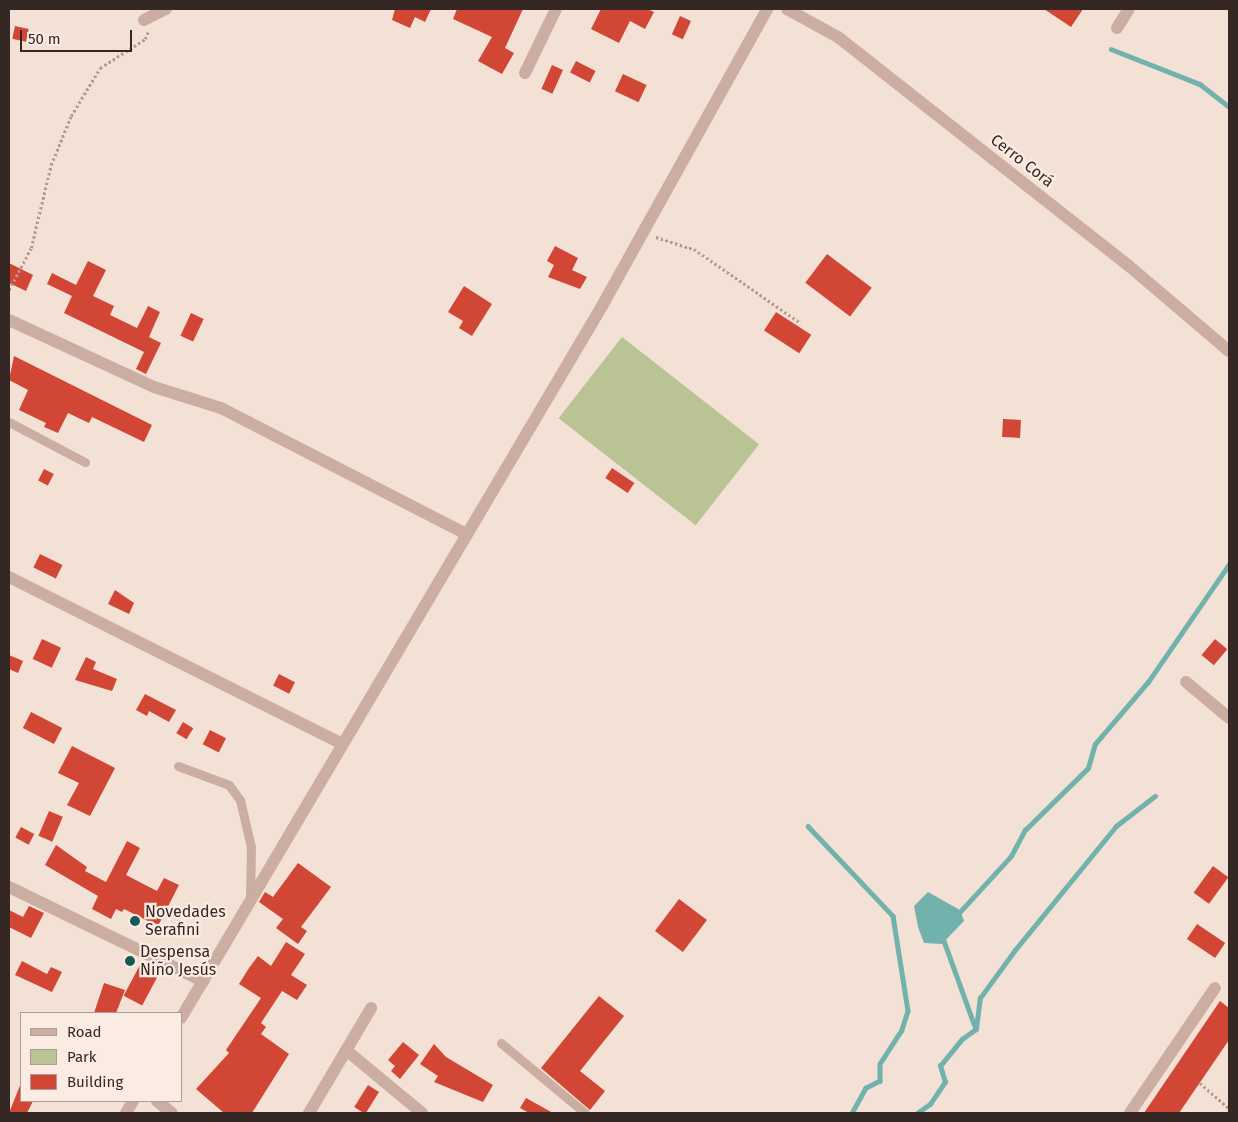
<!DOCTYPE html>
<meta charset="utf-8">
<style>
body{margin:0}
#map{position:relative;width:1238px;height:1122px;overflow:hidden;background:#f3e1d5;font-family:"Fira Sans",sans-serif}
div>[style]{position:absolute}
.green>*{inset:0;background:#b9c394;transform-origin:0 0}
.water>*{inset:0;background:#72b2ac}
.stream>*{height:4.5px;margin:-2.25px;padding:0 2.25px;transform-origin:2.25px;border-radius:2.25px;background:#72b2ac}
.building>*{inset:0;background:#d14635;transform-origin:0 0}
.path>*{height:2.5px;margin-top:-1.25px;transform-origin:0;background:repeating-linear-gradient(90deg,#b7988b 0 2.5px,transparent 0 5px)}
.lane>*{height:9px;margin:-4.5px;padding:0 4.5px;transform-origin:4.5px;border-radius:4.5px;background:#cbaea1}
.street>*{height:12px;margin:-6px;padding:0 6px;transform-origin:6px;border-radius:6px;background:#cbaea1}
.dots>*{width:14px;height:14px;translate:-50% -50%;box-sizing:border-box;border:2px solid #faece2;border-radius:50%}
span{translate:-50% -50%;white-space:nowrap;text-align:center;line-height:1.15;-webkit-text-stroke:4.5px #faece2;paint-order:stroke}
.street-label{font-size:16px;color:#352724}
.poi-label{font-size:16px;color:#352724}
.left{translate:0 -50%;text-align:left}
.frame{position:absolute;inset:0;border:10px solid #352724;pointer-events:none}
.legend{position:absolute;left:20px;top:1012px;width:162px;height:90px;box-sizing:border-box;background:#faece2;border:1px solid #ab9d96;margin:0;padding:6px 9px;list-style:none;font-size:15px;color:#352724}
.legend li{display:flex;align-items:center;gap:10px;height:25px}
.legend b{width:25px;border:1px solid #ab9d96}
.scale{position:absolute;left:20px;top:30px;width:112px;height:22px;box-sizing:border-box;border:2px solid #352724;border-top:0;padding-left:6px;font-size:15px;line-height:18px;white-space:nowrap;color:#352724;-webkit-text-stroke:4px #faece2;paint-order:stroke}
</style>
<div id="map">
<div class="green">
<div style="left:622px;top:337px;width:174px;height:103px;rotate:38deg"></div>
</div>
<div class="water">
<div style="clip-path:polygon(928px 892px,960px 910px,964px 921px,942px 944px,924px 943px,918px 927px,914px 906px)"></div>
</div>
<div class="stream">
<div style="left:1111px;top:49px;width:96px;rotate:21.5deg"></div>
<div style="left:1200px;top:84px;width:37px;rotate:38deg"></div>
<div style="left:808px;top:826px;width:124px;rotate:46.6deg"></div>
<div style="left:893px;top:916px;width:96px;rotate:81deg"></div>
<div style="left:908px;top:1011px;width:20px;rotate:108deg"></div>
<div style="left:902px;top:1030px;width:40px;rotate:122.9deg"></div>
<div style="left:880px;top:1064px;width:17px;rotate:90deg"></div>
<div style="left:880px;top:1081px;width:16px;rotate:153deg"></div>
<div style="left:866px;top:1088px;width:29px;rotate:119deg"></div>
<div style="left:957px;top:915px;width:80px;rotate:-47.5deg"></div>
<div style="left:1011px;top:856px;width:30px;rotate:-62deg"></div>
<div style="left:1025px;top:830px;width:88px;rotate:-44.5deg"></div>
<div style="left:1088px;top:768px;width:25px;rotate:-74deg"></div>
<div style="left:1095px;top:744px;width:82px;rotate:-49.5deg"></div>
<div style="left:1148px;top:682px;width:143px;rotate:-55.5deg"></div>
<div style="left:943px;top:938px;width:97px;rotate:70.1deg"></div>
<div style="left:917px;top:1113px;width:16px;rotate:-35deg"></div>
<div style="left:930px;top:1104px;width:27px;rotate:-56deg"></div>
<div style="left:945px;top:1082px;width:17px;rotate:-107deg"></div>
<div style="left:940px;top:1066px;width:35px;rotate:-51deg"></div>
<div style="left:962px;top:1039px;width:17px;rotate:-36deg"></div>
<div style="left:976px;top:1029px;width:31px;rotate:-83deg"></div>
<div style="left:980px;top:998px;width:59px;rotate:-53.9deg"></div>
<div style="left:1015px;top:950px;width:160px;rotate:-50.8deg"></div>
<div style="left:1116px;top:826px;width:49px;rotate:-37.6deg"></div>
</div>
<div class="building">
<div style="clip-path:polygon(395px 9px,431px 9px,425px 22px,415px 17px,410px 28px,392px 20px)"></div>
<div style="clip-path:polygon(457px 9px,523px 9px,505px 48px,514px 53px,502px 74px,478px 61px,492px 37px,453px 19px)"></div>
<div style="clip-path:polygon(601px 9px,647px 9px,654px 12px,645px 29px,630px 21px,619px 43px,591px 29px)"></div>
<div style="clip-path:polygon(1044px 9px,1083px 9px,1071px 27px)"></div>
<div style="left:680px;top:16px;width:12px;height:20px;rotate:24deg"></div>
<div style="left:15px;top:26px;width:14px;height:13px;rotate:12deg"></div>
<div style="left:576px;top:61px;width:22px;height:13px;rotate:27deg"></div>
<div style="left:552px;top:65px;width:12px;height:26px;rotate:24deg"></div>
<div style="left:623px;top:74px;width:26px;height:19px;rotate:25deg"></div>
<div style="clip-path:polygon(555px 246px,578px 258px,572px 270px,587px 277px,580px 289px,548px 277px,554px 265px,547px 261px)"></div>
<div style="left:827px;top:254px;width:56px;height:36px;rotate:37deg"></div>
<div style="clip-path:polygon(88px 261px,106px 270px,93px 296px,114px 306px,110px 315px,137px 328px,148px 306px,160px 312px,149px 337px,161px 343px,146px 374px,136px 369px,144px 352px,64px 313px,72px 296px,47px 284px,52px 273px,76px 285px)"></div>
<div style="clip-path:polygon(9px 263px,33px 275px,26px 291px,9px 283px)"></div>
<div style="clip-path:polygon(464px 286px,492px 304px,472px 336px,459px 328px,463px 321px,448px 312px)"></div>
<div style="left:776px;top:312px;width:42px;height:22px;rotate:33deg"></div>
<div style="left:191px;top:313px;width:14px;height:25px;rotate:25deg"></div>
<div style="clip-path:polygon(14px 356px,152px 425px,144px 442px,92px 417px,89px 423px,68px 413px,58px 433px,44px 427px,46px 423px,19px 410px,28px 390px,9px 380px)"></div>
<div style="left:1003px;top:419px;width:18px;height:18px;rotate:3deg"></div>
<div style="left:612px;top:468px;width:27px;height:12px;rotate:34deg"></div>
<div style="left:44px;top:469px;width:11px;height:13px;rotate:27deg"></div>
<div style="left:40px;top:554px;width:25px;height:15px;rotate:26deg"></div>
<div style="clip-path:polygon(115px 590px,134px 603px,129px 614px,108px 604px)"></div>
<div style="left:42px;top:639px;width:21px;height:22px;rotate:25deg"></div>
<div style="left:1215px;top:639px;width:16px;height:21px;rotate:40deg"></div>
<div style="clip-path:polygon(9px 655px,23px 661px,18px 673px,9px 669px)"></div>
<div style="clip-path:polygon(86px 657px,96px 662px,93px 669px,117px 679px,112px 691px,75px 680px)"></div>
<div style="left:279px;top:674px;width:18px;height:13px;rotate:27deg"></div>
<div style="clip-path:polygon(145px 694px,176px 710px,169px 722px,149px 711px,147px 716px,136px 710px)"></div>
<div style="left:31px;top:712px;width:35px;height:18px;rotate:27deg"></div>
<div style="left:183px;top:722px;width:12px;height:13px;rotate:31deg"></div>
<div style="left:210px;top:730px;width:18px;height:16px;rotate:27deg"></div>
<div style="clip-path:polygon(72px 746px,115px 768px,90px 816px,67px 805px,79px 783px,58px 773px)"></div>
<div style="left:49px;top:811px;width:15px;height:27px;rotate:23deg"></div>
<div style="left:21px;top:827px;width:15px;height:12px;rotate:28deg"></div>
<div style="clip-path:polygon(127px 841px,140px 848px,126px 875px,157px 891px,164px 878px,179px 885px,158px 926px,124px 909px,122px 912px,116px 909px,111px 919px,92px 909px,98px 896px,45px 865px,56px 845px,87px 867px,85px 871px,106px 882px)"></div>
<div style="clip-path:polygon(298px 863px,331px 887px,301px 927px,307px 931px,298px 944px,276px 928px,283px 919px,259px 902px,265px 892px,273px 897px)"></div>
<div style="left:1213px;top:866px;width:19px;height:33px;rotate:36deg"></div>
<div style="left:679px;top:899px;width:35px;height:40px;rotate:37deg"></div>
<div style="clip-path:polygon(29px 906px,44px 913px,31px 938px,9px 927px,9px 910px,23px 917px)"></div>
<div style="left:1197px;top:924px;width:34px;height:18px;rotate:34deg"></div>
<div style="clip-path:polygon(286px 942px,305px 954px,291px 975px,307px 985px,297px 1000px,282px 991px,261px 1023px,266px 1027px,261px 1034px,289px 1054px,252px 1113px,224px 1113px,196px 1089px,229px 1053px,226px 1050px,261px 998px,239px 984px,249px 968px,258px 956px,271px 966px)"></div>
<div style="clip-path:polygon(22px 961px,47px 974px,51px 967px,62px 972px,52px 992px,15px 975px)"></div>
<div style="left:141px;top:963px;width:21px;height:37px;rotate:28deg"></div>
<div style="clip-path:polygon(104px 983px,125px 990px,116px 1013px,94px 1013px)"></div>
<div style="clip-path:polygon(599px 996px,624px 1016px,580px 1071px,605px 1091px,590px 1110px,541px 1068px)"></div>
<div style="clip-path:polygon(1220px 1001px,1229px 1008px,1229px 1040px,1179px 1113px,1144px 1113px)"></div>
<div style="clip-path:polygon(403px 1042px,419px 1055px,400px 1079px,391px 1071px,395px 1066px,388px 1060px)"></div>
<div style="clip-path:polygon(434px 1044px,446px 1057px,493px 1085px,483px 1102px,434px 1082px,438px 1076px,420px 1064px)"></div>
<div style="clip-path:polygon(21px 1083px,21px 1101px,33px 1101px,27px 1113px,9px 1113px)"></div>
<div style="left:368px;top:1085px;width:13px;height:26px;rotate:32deg"></div>
<div style="clip-path:polygon(526px 1098px,553px 1113px,529px 1113px,520px 1108px)"></div>
</div>
<div class="path">
<div style="left:656px;top:237px;width:40px;rotate:18deg"></div>
<div style="left:694px;top:249px;width:130px;rotate:34.7deg"></div>
<div style="left:9px;top:290px;width:47px;rotate:-62.4deg"></div>
<div style="left:31px;top:248px;width:85px;rotate:-76.5deg"></div>
<div style="left:51px;top:165px;width:53px;rotate:-67.8deg"></div>
<div style="left:71px;top:116px;width:56px;rotate:-58.9deg"></div>
<div style="left:100px;top:68px;width:54px;rotate:-32.8deg"></div>
<div style="left:145px;top:39px;width:8px;rotate:-67deg"></div>
<div style="left:1200px;top:1083px;width:38px;rotate:41deg"></div>
</div>
<div class="lane">
<div style="left:9px;top:422px;width:86px;rotate:27.8deg"></div>
<div style="left:178px;top:766px;width:54px;rotate:20.4deg"></div>
<div style="left:229px;top:785px;width:19px;rotate:54deg"></div>
<div style="left:240px;top:800px;width:48px;rotate:76.8deg"></div>
<div style="left:251px;top:847px;width:53px;rotate:91.1deg"></div>
<div style="left:501px;top:1043px;width:109px;rotate:39.8deg"></div>
</div>
<div class="street">
<div style="left:787px;top:9px;width:58px;rotate:28.8deg"></div>
<div style="left:838px;top:37px;width:370px;rotate:38.2deg"></div>
<div style="left:1129px;top:266px;width:131px;rotate:40.4deg"></div>
<div style="left:144px;top:20px;width:25px;rotate:-27deg"></div>
<div style="left:1117px;top:28px;width:22px;rotate:-58deg"></div>
<div style="left:525px;top:73px;width:71px;rotate:-64.2deg"></div>
<div style="left:9px;top:320px;width:160px;rotate:24.8deg"></div>
<div style="left:154px;top:387px;width:70px;rotate:17.4deg"></div>
<div style="left:221px;top:408px;width:276px;rotate:27.2deg"></div>
<div style="left:9px;top:577px;width:371px;rotate:26.6deg"></div>
<div style="left:1186px;top:682px;width:56px;rotate:39.9deg"></div>
<div style="left:9px;top:887px;width:216px;rotate:25.9deg"></div>
<div style="left:181px;top:1018px;width:827px;rotate:-59.4deg"></div>
<div style="left:602px;top:306px;width:340px;rotate:-60.9deg"></div>
<div style="left:346px;top:1050px;width:99px;rotate:39.7deg"></div>
<div style="left:157px;top:1101px;width:19px;rotate:39deg"></div>
<div style="left:126px;top:1113px;width:14px;rotate:-60deg"></div>
<div style="left:309px;top:1113px;width:122px;rotate:-59.4deg"></div>
<div style="left:1130px;top:1113px;width:151px;rotate:-55.8deg"></div>
</div>
<div class="dots">
<div style="left:135px;top:921px;background:#175a55"></div>
<div style="left:130px;top:961px;background:#175a55"></div>
</div>
<div class="street-label">
<span style="left:1022px;top:161px;rotate:38deg">Cerro Corá</span>
</div>
<div class="poi-label">
<span class="left" style="left:145px;top:921px">Novedades<br>Serafini</span>
<span class="left" style="left:140px;top:961px">Despensa<br>Niño Jesús</span>
</div>
<div class="frame"></div>
<ul class="legend">
<li><b style="height:6px;background:#cbaea1"></b>Road</li>
<li><b style="height:14px;background:#b9c394"></b>Park</li>
<li><b style="height:14px;background:#d14635"></b>Building</li>
</ul>
<div class="scale">50 m</div>
</div>
